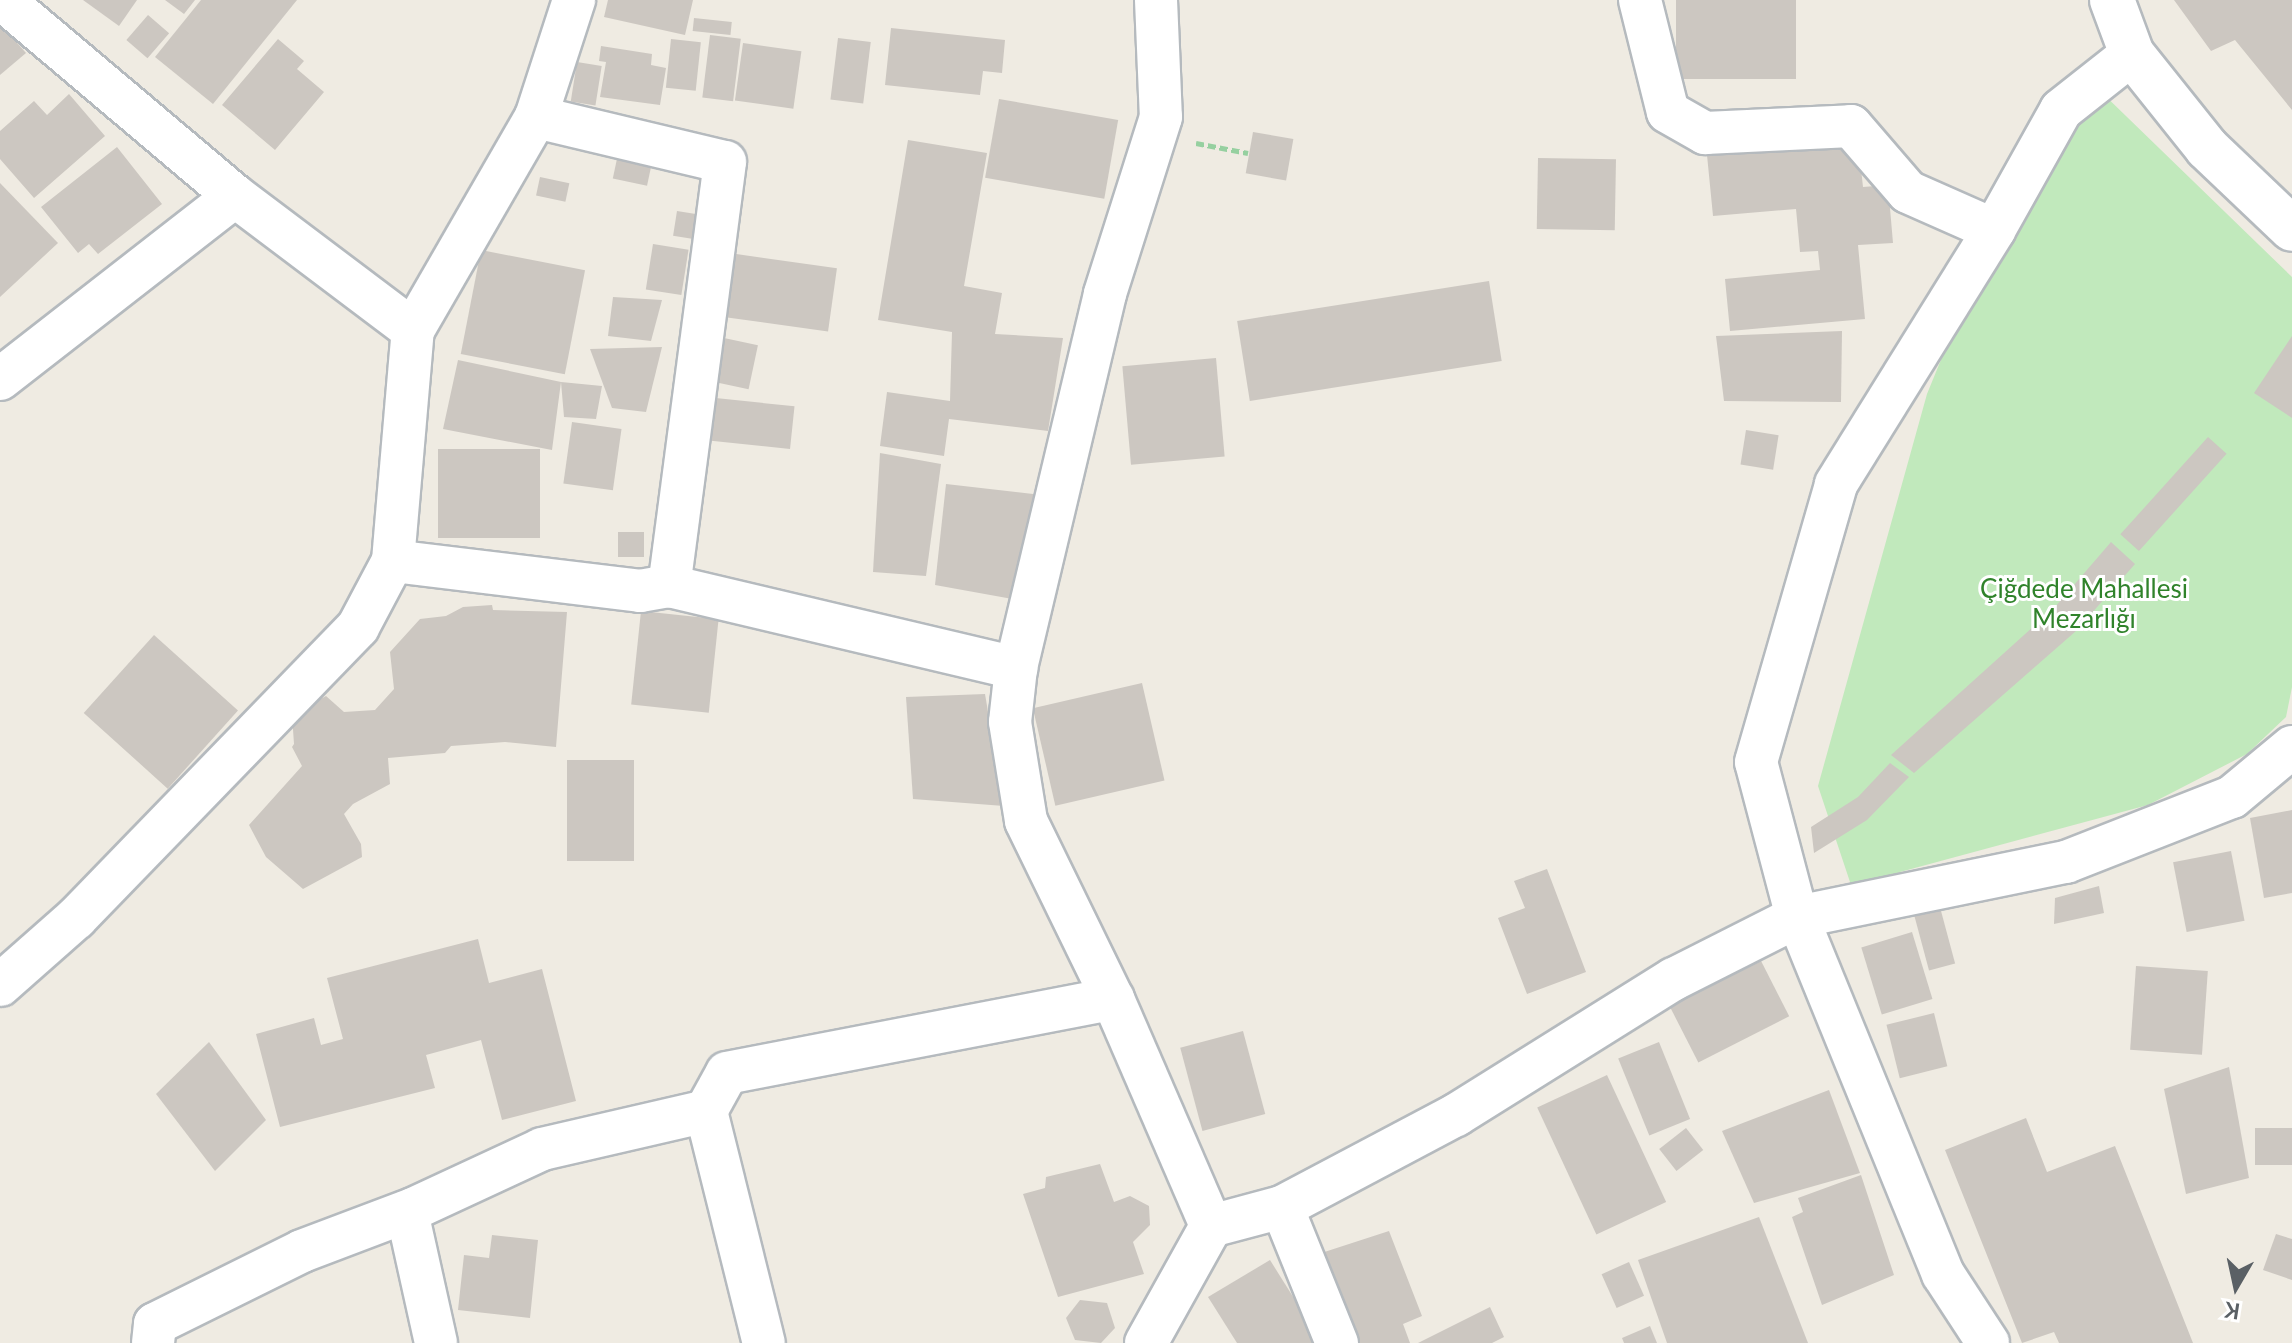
<!DOCTYPE html>
<meta charset="utf-8">
<style>
body{margin:0}
#map{position:relative;width:2292px;height:1343px;overflow:hidden;background:#efebe2;font-family:Lato,sans-serif}
div>[style]{position:absolute}
.green>*{inset:0;background:#c1e9bc}
.building>*{inset:0;background:#ccc7c1;transform-origin:0 0}
.path>*{height:5px;margin-top:-2.5px;transform-origin:0;background:repeating-linear-gradient(90deg,#96d0a0 0 8px,transparent 0 12px)}
.roads{filter:drop-shadow(2px 0 #b5babe) drop-shadow(-2px 0 #b5babe) drop-shadow(0 2px #b5babe) drop-shadow(0 -2px #b5babe)}
.street>*{height:42px;margin:-21px;padding:0 21px;transform-origin:21px;border-radius:21px;background:#fff}
.secondary>*{height:44px;margin:-22px;padding:0 22px;transform-origin:22px;border-radius:22px;background:#fff}
span{translate:-50% -50%;white-space:nowrap;text-align:center;line-height:1.15;-webkit-text-stroke:6px #fff;paint-order:stroke}
.park-label{font-size:26px;color:#30832b}
.north{position:absolute;left:2196px;top:1247px;width:80px;height:80px;-webkit-text-stroke:6px #fff;paint-order:stroke;rotate:189deg;font-size:22px;font-weight:700;line-height:32px;text-align:center;color:#5a6065}
.north::after{content:'';display:block;margin:auto;width:28px;height:36px;background:#5a6065;clip-path:polygon(50% 0,100% 100%,50% 72%,0 100%)}
</style>
<div id="map">
<div class="green">
<div style="clip-path:polygon(2093px 84px,2292px 277px,2292px 687px,2286px 717px,2247px 754px,2148px 805px,1900px 872px,1854px 894px,1818px 786px,1927px 394px,1994px 230px)"></div>
</div>
<div class="building">
<div style="clip-path:polygon(83px 0,137px 0,119px 26px)"></div>
<div style="clip-path:polygon(165px 0,195px 0,184px 14px)"></div>
<div style="clip-path:polygon(201px 0,297px 0,213px 104px,155px 57px)"></div>
<div style="clip-path:polygon(608px 0,693px 0,685px 35px,604px 17px)"></div>
<div style="left:1676px;top:0;width:120px;height:79px"></div>
<div style="clip-path:polygon(2174px 0,2292px 0,2292px 110px,2235px 40px,2211px 51px)"></div>
<div style="left:148px;top:15px;width:28px;height:33px;rotate:41deg"></div>
<div style="left:694px;top:18px;width:38px;height:13px;rotate:6deg"></div>
<div style="clip-path:polygon(0 23px,26px 53px,0 75px)"></div>
<div style="clip-path:polygon(891px 28px,1005px 40px,1002px 73px,983px 71px,980px 95px,885px 85px)"></div>
<div style="left:710px;top:35px;width:31px;height:63px;rotate:7deg"></div>
<div style="left:838px;top:38px;width:33px;height:62px;rotate:7deg"></div>
<div style="clip-path:polygon(278px 39px,304px 61px,297px 69px,324px 92px,275px 150px,222px 105px)"></div>
<div style="left:671px;top:39px;width:30px;height:49px;rotate:6deg"></div>
<div style="left:743px;top:43px;width:59px;height:58px;rotate:8deg"></div>
<div style="clip-path:polygon(601px 46px,652px 54px,651px 65px,666px 68px,660px 105px,600px 97px,606px 62px,599px 61px)"></div>
<div style="left:577px;top:62px;width:25px;height:40px;rotate:9deg"></div>
<div style="clip-path:polygon(69px 94px,105px 136px,34px 198px,0 159px,0 131px,34px 101px,47px 115px)"></div>
<div style="left:999px;top:99px;width:121px;height:80px;rotate:10deg"></div>
<div style="left:1253px;top:132px;width:41px;height:42px;rotate:10deg"></div>
<div style="clip-path:polygon(908px 140px,987px 153px,964px 286px,1002px 293px,995px 334px,1063px 338px,1048px 431px,949px 419px,944px 456px,880px 446px,887px 392px,950px 401px,952px 332px,878px 320px)"></div>
<div style="clip-path:polygon(1858px 141px,1863px 187px,1888px 185px,1893px 243px,1858px 245px,1865px 319px,1730px 331px,1725px 279px,1820px 270px,1818px 251px,1800px 252px,1796px 209px,1713px 216px,1707px 155px)"></div>
<div style="clip-path:polygon(117px 147px,162px 204px,98px 254px,89px 244px,78px 253px,41px 207px)"></div>
<div style="left:618px;top:154px;width:35px;height:25px;rotate:12deg"></div>
<div style="left:1538px;top:158px;width:78px;height:71px;rotate:1deg"></div>
<div style="left:540px;top:177px;width:30px;height:19px;rotate:12deg"></div>
<div style="clip-path:polygon(0 183px,58px 243px,0 297px)"></div>
<div style="left:677px;top:211px;width:19px;height:25px;rotate:9deg"></div>
<div style="left:653px;top:244px;width:36px;height:46px;rotate:9deg"></div>
<div style="left:481px;top:250px;width:106px;height:106px;rotate:11deg"></div>
<div style="left:729px;top:253px;width:109px;height:64px;rotate:8deg"></div>
<div style="left:1489px;top:281px;width:81px;height:255px;rotate:81deg"></div>
<div style="clip-path:polygon(613px 297px,662px 300px,651px 341px,608px 336px)"></div>
<div style="clip-path:polygon(1842px 331px,1841px 402px,1724px 401px,1716px 336px)"></div>
<div style="left:710px;top:335px;width:49px;height:45px;rotate:12deg"></div>
<div style="clip-path:polygon(2292px 336px,2292px 418px,2254px 393px)"></div>
<div style="clip-path:polygon(662px 347px,646px 412px,612px 408px,590px 349px)"></div>
<div style="left:1216px;top:358px;width:99px;height:94px;rotate:85deg"></div>
<div style="clip-path:polygon(458px 360px,561px 382px,602px 386px,596px 419px,564px 417px,561px 382px,552px 450px,443px 429px)"></div>
<div style="left:706px;top:397px;width:89px;height:43px;rotate:6deg"></div>
<div style="left:572px;top:422px;width:50px;height:62px;rotate:8deg"></div>
<div style="left:1746px;top:430px;width:33px;height:35px;rotate:9deg"></div>
<div style="left:2208px;top:437px;width:25px;height:131px;rotate:42deg"></div>
<div style="left:438px;top:449px;width:102px;height:89px"></div>
<div style="clip-path:polygon(880px 453px,941px 464px,926px 576px,873px 572px)"></div>
<div style="clip-path:polygon(946px 484px,1050px 496px,1023px 601px,935px 585px)"></div>
<div style="left:618px;top:532px;width:26px;height:25px"></div>
<div style="clip-path:polygon(2111px 542px,2135px 564px,2076px 631px,1914px 773px,1891px 755px,2055px 607px)"></div>
<div style="clip-path:polygon(492px 605px,493px 610px,567px 612px,556px 747px,505px 742px,451px 746px,445px 753px,388px 758px,390px 784px,353px 804px,344px 814px,361px 844px,362px 857px,303px 889px,266px 857px,249px 825px,302px 766px,292px 747px,294px 744px,292px 715px,326px 696px,344px 712px,375px 710px,394px 689px,390px 652px,420px 619px,446px 616px,463px 607px)"></div>
<div style="left:641px;top:611px;width:78px;height:94px;rotate:6deg"></div>
<div style="left:154px;top:635px;width:113px;height:105px;rotate:42deg"></div>
<div style="left:1142px;top:683px;width:100px;height:112px;rotate:77deg"></div>
<div style="clip-path:polygon(985px 694px,1004px 806px,913px 799px,906px 697px)"></div>
<div style="left:567px;top:760px;width:67px;height:101px"></div>
<div style="clip-path:polygon(1890px 763px,1909px 777px,1867px 820px,1814px 853px,1811px 827px,1858px 797px)"></div>
<div style="clip-path:polygon(2292px 810px,2292px 893px,2264px 898px,2250px 818px)"></div>
<div style="left:2231px;top:851px;width:71px;height:59px;rotate:79deg"></div>
<div style="clip-path:polygon(1547px 869px,1586px 972px,1527px 994px,1498px 918px,1525px 908px,1514px 881px)"></div>
<div style="clip-path:polygon(2099px 886px,2104px 913px,2054px 924px,2055px 898px)"></div>
<div style="left:1937px;top:896px;width:70px;height:27px;rotate:75deg"></div>
<div style="left:1912px;top:932px;width:70px;height:53px;rotate:73deg"></div>
<div style="clip-path:polygon(478px 939px,489px 983px,542px 969px,576px 1101px,502px 1120px,481px 1040px,426px 1055px,435px 1088px,280px 1127px,256px 1034px,314px 1018px,321px 1045px,343px 1039px,327px 978px)"></div>
<div style="left:1757px;top:953px;width:71px;height:102px;rotate:63deg"></div>
<div style="left:2136px;top:966px;width:72px;height:84px;rotate:4deg"></div>
<div style="left:1934px;top:1013px;width:55px;height:49px;rotate:76deg"></div>
<div style="left:1243px;top:1031px;width:86px;height:65px;rotate:75deg"></div>
<div style="clip-path:polygon(209px 1042px,266px 1120px,215px 1171px,156px 1094px)"></div>
<div style="left:1659px;top:1042px;width:83px;height:44px;rotate:68deg"></div>
<div style="clip-path:polygon(2229px 1067px,2249px 1178px,2186px 1194px,2164px 1089px)"></div>
<div style="left:1607px;top:1075px;width:140px;height:77px;rotate:65deg"></div>
<div style="clip-path:polygon(1829px 1090px,1860px 1173px,1754px 1203px,1722px 1131px)"></div>
<div style="clip-path:polygon(2026px 1118px,2047px 1172px,2115px 1146px,2193px 1343px,2059px 1343px,2054px 1332px,2022px 1343px,1945px 1150px)"></div>
<div style="left:1686px;top:1128px;width:28px;height:34px;rotate:52deg"></div>
<div style="left:2292px;top:1128px;width:37px;height:37px;rotate:90deg"></div>
<div style="clip-path:polygon(1100px 1164px,1114px 1202px,1130px 1196px,1149px 1206px,1150px 1225px,1133px 1242px,1144px 1274px,1058px 1297px,1023px 1194px,1045px 1188px,1046px 1177px)"></div>
<div style="clip-path:polygon(1861px 1175px,1894px 1275px,1822px 1305px,1792px 1217px,1803px 1212px,1798px 1198px)"></div>
<div style="clip-path:polygon(1759px 1217px,1808px 1343px,1667px 1343px,1638px 1260px)"></div>
<div style="clip-path:polygon(1389px 1231px,1422px 1316px,1403px 1324px,1410px 1343px,1350px 1343px,1309px 1257px)"></div>
<div style="clip-path:polygon(2276px 1234px,2292px 1239px,2292px 1280px,2263px 1270px)"></div>
<div style="clip-path:polygon(492px 1235px,538px 1240px,530px 1318px,458px 1310px,464px 1255px,489px 1258px)"></div>
<div style="clip-path:polygon(1270px 1260px,1322px 1343px,1237px 1343px,1208px 1297px)"></div>
<div style="left:1629px;top:1262px;width:37px;height:30px;rotate:66deg"></div>
<div style="clip-path:polygon(1080px 1300px,1107px 1303px,1115px 1328px,1101px 1343px,1075px 1340px,1066px 1318px)"></div>
<div style="clip-path:polygon(1490px 1307px,1504px 1337px,1492px 1343px,1418px 1343px)"></div>
<div style="clip-path:polygon(1650px 1326px,1657px 1343px,1624px 1343px,1622px 1338px)"></div>
</div>
<div class="path">
<div style="left:1196px;top:143px;width:53px;rotate:10.9deg"></div>
</div>
<div class="roads">
<div class="street">
<div style="left:3px;top:0;width:304px;rotate:40.2deg"></div>
<div style="left:235px;top:196px;width:223px;rotate:37deg"></div>
<div style="left:1156px;top:0;width:117px;rotate:87.6deg"></div>
<div style="left:1161px;top:117px;width:186px;rotate:107.6deg"></div>
<div style="left:1105px;top:294px;width:384px;rotate:103.4deg"></div>
<div style="left:1016px;top:668px;width:54px;rotate:96.3deg"></div>
<div style="left:1010px;top:722px;width:100px;rotate:80.8deg"></div>
<div style="left:1026px;top:821px;width:198px;rotate:64deg"></div>
<div style="left:1113px;top:999px;width:247px;rotate:66.6deg"></div>
<div style="left:1640px;top:0;width:115px;rotate:76deg"></div>
<div style="left:1668px;top:112px;width:43px;rotate:29.6deg"></div>
<div style="left:1705px;top:133px;width:146px;rotate:-2.7deg"></div>
<div style="left:1851px;top:126px;width:87px;rotate:49.2deg"></div>
<div style="left:1908px;top:192px;width:94px;rotate:23.8deg"></div>
<div style="left:536px;top:117px;width:194px;rotate:13.4deg"></div>
<div style="left:725px;top:162px;width:428px;rotate:97.5deg"></div>
<div style="left:0;top:379px;width:298px;rotate:-37.9deg"></div>
<div style="left:393px;top:561px;width:249px;rotate:6.9deg"></div>
<div style="left:640px;top:591px;width:29px;rotate:-10deg"></div>
<div style="left:669px;top:586px;width:357px;rotate:13.3deg"></div>
<div style="left:0;top:985px;width:101px;rotate:-41.4deg"></div>
<div style="left:76px;top:918px;width:405px;rotate:-45.9deg"></div>
<div style="left:358px;top:627px;width:75px;rotate:-62.1deg"></div>
<div style="left:393px;top:561px;width:232px;rotate:-85.1deg"></div>
<div style="left:413px;top:330px;width:246px;rotate:-60deg"></div>
<div style="left:536px;top:117px;width:123px;rotate:-72deg"></div>
<div style="left:706px;top:1111px;width:43px;rotate:-61.1deg"></div>
<div style="left:727px;top:1073px;width:393px;rotate:-10.9deg"></div>
<div style="left:1282px;top:1207px;width:147px;rotate:68deg"></div>
<div style="left:407px;top:1212px;width:134px;rotate:77.5deg"></div>
<div style="left:153px;top:1343px;width:19px;rotate:-84deg"></div>
<div style="left:155px;top:1324px;width:164px;rotate:-26.4deg"></div>
<div style="left:302px;top:1251px;width:119px;rotate:-20.7deg"></div>
<div style="left:413px;top:1209px;width:142px;rotate:-24.9deg"></div>
<div style="left:542px;top:1149px;width:168px;rotate:-13deg"></div>
<div style="left:706px;top:1111px;width:239px;rotate:76deg"></div>
<div style="left:1146px;top:1343px;width:134px;rotate:-60.9deg"></div>
<div style="left:1211px;top:1226px;width:73px;rotate:-15deg"></div>
<div style="left:1282px;top:1207px;width:197px;rotate:-27.9deg"></div>
<div style="left:1456px;top:1115px;width:257px;rotate:-32deg"></div>
<div style="left:1674px;top:979px;width:138px;rotate:-26.8deg"></div>
<div style="left:1797px;top:917px;width:275px;rotate:-11.6deg"></div>
<div style="left:2066px;top:862px;width:178px;rotate:-21.4deg"></div>
<div style="left:2232px;top:797px;width:78px;rotate:-39.8deg"></div>
<div style="left:1988px;top:1343px;width:82px;rotate:-123.1deg"></div>
<div style="left:1943px;top:1274px;width:386px;rotate:-112.2deg"></div>
<div style="left:1797px;top:917px;width:160px;rotate:-104.8deg"></div>
<div style="left:1756px;top:762px;width:289px;rotate:-73.9deg"></div>
<div style="left:1836px;top:484px;width:299px;rotate:-58.1deg"></div>
<div style="left:1994px;top:230px;width:137px;rotate:-60.8deg"></div>
<div style="left:2061px;top:110px;width:90px;rotate:-38.3deg"></div>
</div>
<div class="secondary">
<div style="left:2112px;top:0;width:58px;rotate:69.7deg"></div>
<div style="left:2132px;top:54px;width:120px;rotate:51.4deg"></div>
<div style="left:2207px;top:148px;width:117px;rotate:43.6deg"></div>
</div>
</div>
<div class="park-label">
<span style="left:2084px;top:604px">Çiğdede Mahallesi<br>Mezarlığı</span>
</div>
<div class="north">K</div>
</div>
